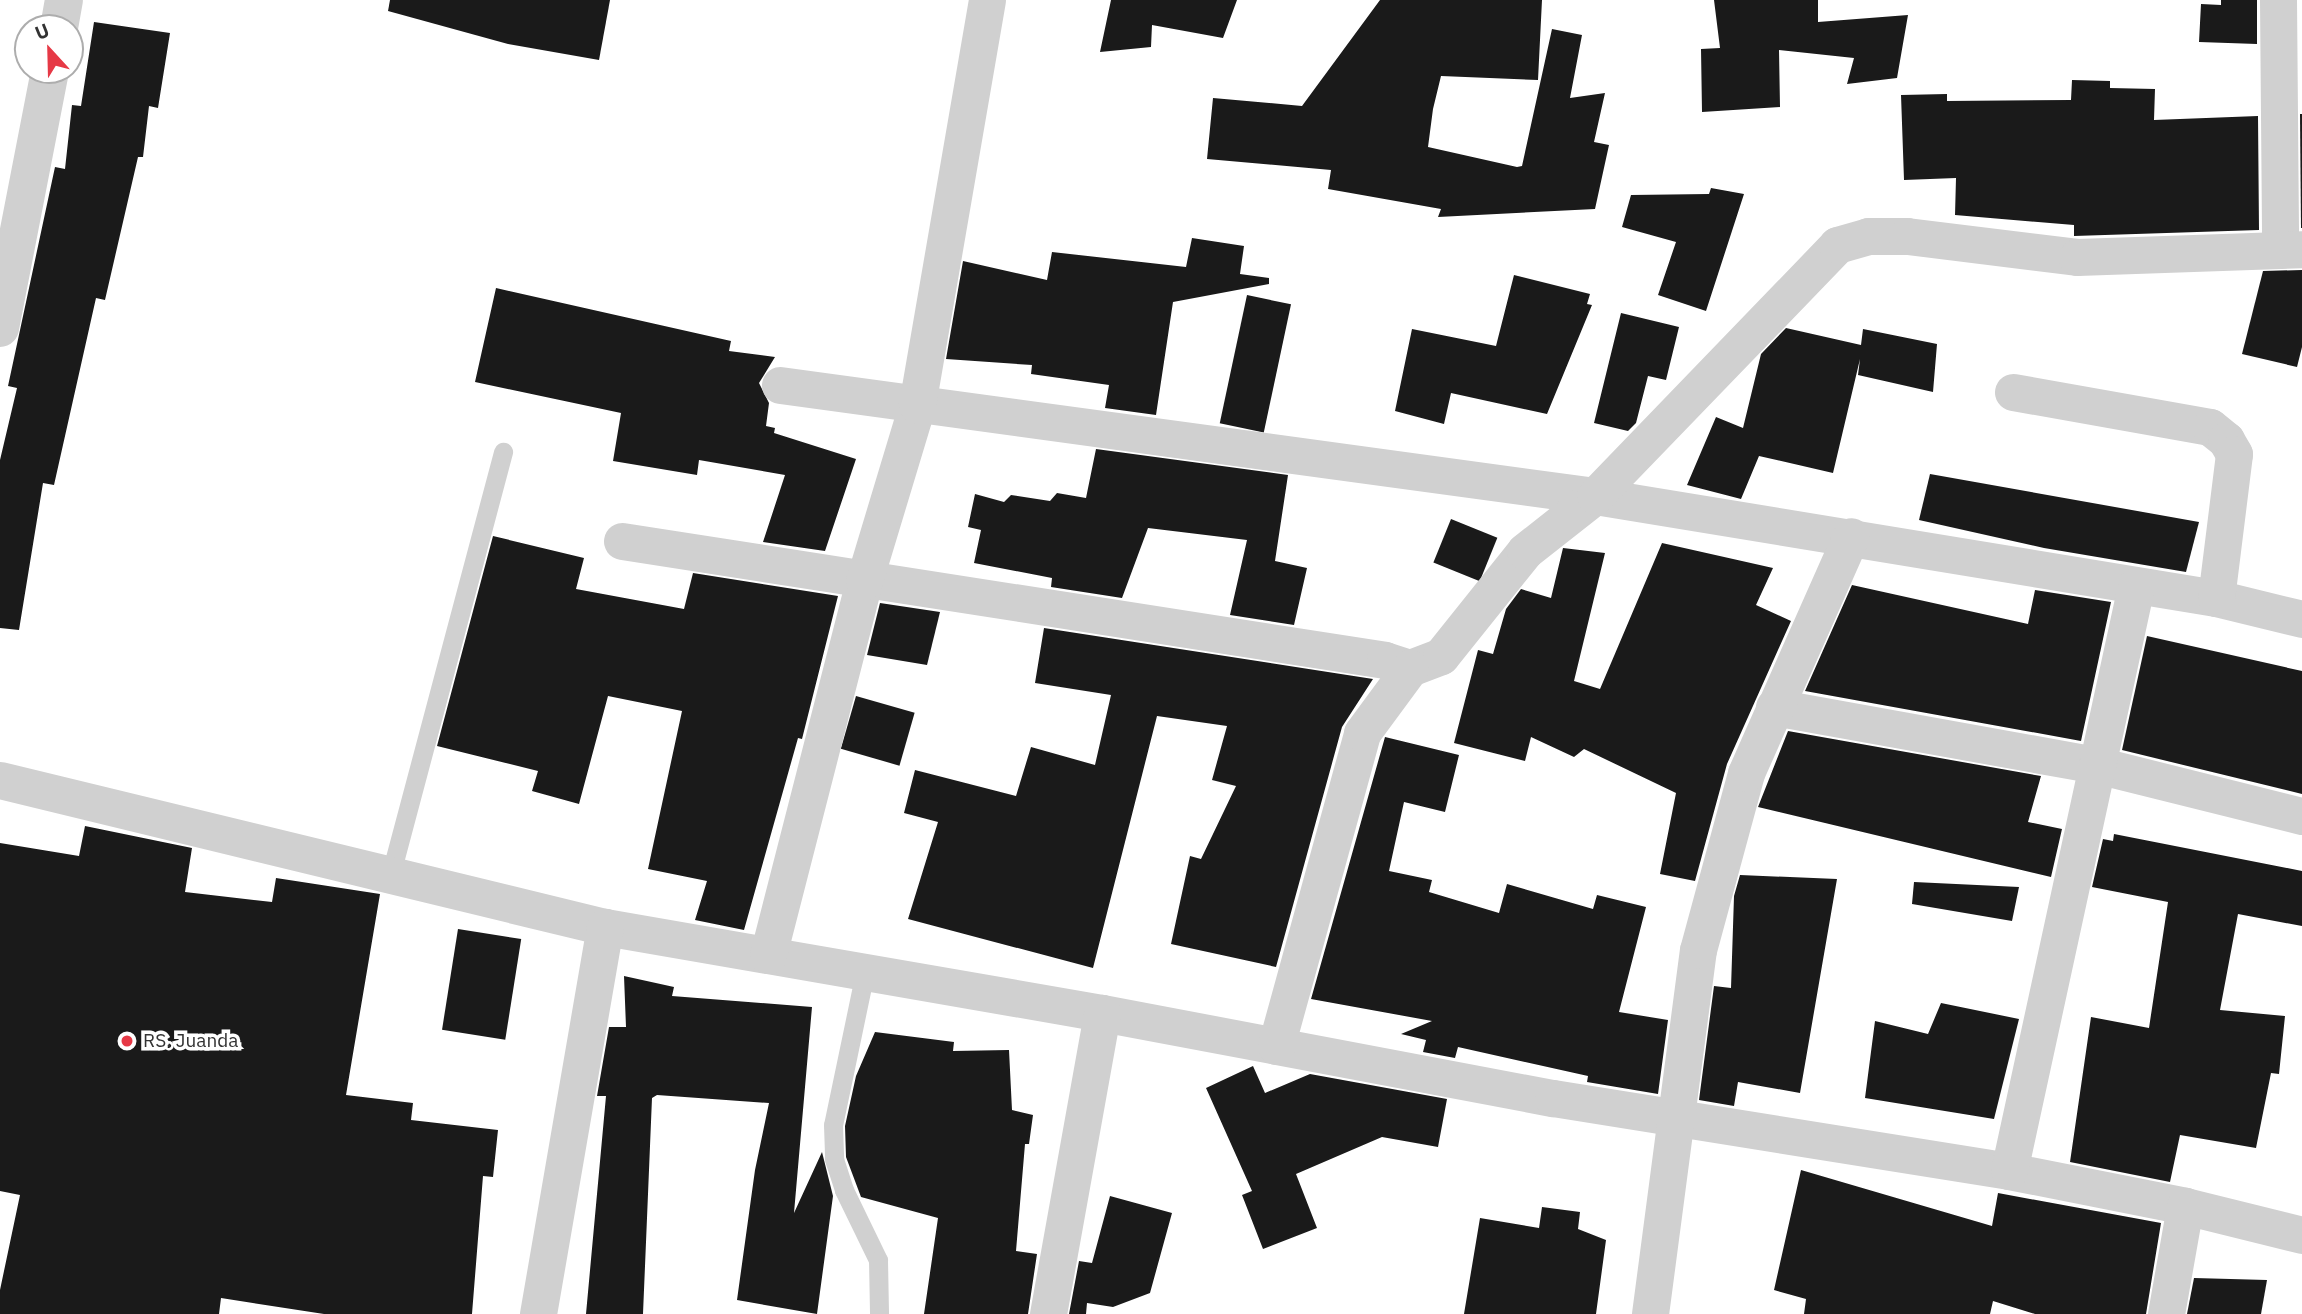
<!DOCTYPE html>
<style>
body{margin:0}
#map{position:relative;width:2302px;height:1314px;overflow:hidden;background:#fff;font-family:"IBM Plex Sans",sans-serif}
div>[style]{position:absolute}
.building>*{inset:0;background:#1a1a1a;transform-origin:0 0}
.service>*{height:19px;margin:-9.5px;padding:0 9.5px;transform-origin:9.5px;border-radius:9.5px;background:#d0d0d0}
.minor>*{height:37px;margin:-18.5px;padding:0 18.5px;transform-origin:18.5px;border-radius:18.5px;background:#d0d0d0}
.tertiary>*{height:38px;margin:-19px;padding:0 19px;transform-origin:19px;border-radius:19px;background:#d0d0d0}
.dots>*{width:19px;height:19px;translate:-50% -50%;box-sizing:border-box;border:4px solid #fff;border-radius:50%}
span{translate:-50% -50%;white-space:nowrap;text-align:center;line-height:1.15;-webkit-text-stroke:7px #fff;paint-order:stroke}
.poi-label{font-size:19px;color:#333}
.left{translate:0 -50%;text-align:left}
.north{position:absolute;left:14px;top:14px;width:70px;height:70px;box-sizing:border-box;background:#fff;border:2px solid #adadad;border-radius:50%;rotate:338deg;font-size:19px;font-weight:700;line-height:28px;text-align:center;color:#333}
.north::after{content:'';display:block;margin:auto;width:24px;height:32px;background:#e63946;clip-path:polygon(50% 0,100% 100%,50% 72%,0 100%)}
</style>
<div id="map">
<div class="building">
<div style="clip-path:polygon(390px 0,610px 0,599px 60px,508px 44px,388px 11px)"></div>
<div style="clip-path:polygon(1111px 0,1237px 0,1223px 38px,1152px 25px,1151px 47px,1100px 52px)"></div>
<div style="clip-path:polygon(1380px 0,1542px 0,1538px 80px,1441px 76px,1433px 109px,1428px 147px,1517px 167px,1522px 166px,1552px 29px,1582px 35px,1570px 98px,1605px 93px,1594px 142px,1609px 145px,1595px 209px,1438px 217px,1441px 209px,1328px 189px,1331px 170px,1207px 159px,1213px 98px,1302px 106px)"></div>
<div style="clip-path:polygon(1714px 0,1818px 0,1818px 22px,1908px 15px,1897px 78px,1847px 84px,1854px 58px,1779px 50px,1780px 107px,1702px 112px,1701px 49px,1720px 48px)"></div>
<div style="clip-path:polygon(2221px 0,2257px 0,2257px 44px,2199px 42px,2201px 4px,2221px 5px)"></div>
<div style="clip-path:polygon(94px 22px,170px 33px,158px 108px,149px 106px,143px 157px,138px 157px,105px 300px,96px 298px,54px 485px,43px 483px,19px 630px,0 628px,0 460px,17px 388px,8px 386px,55px 167px,65px 169px,72px 105px,81px 106px)"></div>
<div style="clip-path:polygon(2072px 80px,2110px 81px,2110px 88px,2155px 89px,2154px 120px,2258px 116px,2259px 230px,2074px 236px,2074px 225px,1955px 215px,1956px 178px,1904px 180px,1901px 95px,1947px 94px,1947px 101px,2071px 100px)"></div>
<div style="clip-path:polygon(2300px 114px,2302px 114px,2302px 228px,2301px 228px)"></div>
<div style="clip-path:polygon(1711px 188px,1744px 194px,1706px 311px,1658px 295px,1676px 242px,1622px 227px,1631px 195px,1709px 194px)"></div>
<div style="clip-path:polygon(1192px 238px,1244px 246px,1240px 274px,1269px 278px,1269px 284px,1173px 302px,1156px 415px,1105px 408px,1109px 385px,1031px 374px,1032px 365px,946px 359px,963px 261px,1047px 280px,1052px 252px,1186px 267px)"></div>
<div style="clip-path:polygon(2302px 270px,2302px 347px,2297px 367px,2242px 354px,2263px 271px)"></div>
<div style="clip-path:polygon(1514px 275px,1590px 294px,1587px 304px,1592px 305px,1547px 414px,1451px 393px,1444px 424px,1395px 411px,1412px 329px,1496px 346px)"></div>
<div style="clip-path:polygon(496px 288px,731px 341px,729px 351px,775px 357px,759px 383px,769px 403px,766px 426px,775px 428px,774px 433px,856px 459px,825px 551px,763px 542px,785px 475px,699px 460px,697px 475px,613px 461px,621px 413px,475px 382px)"></div>
<div style="left:1247px;top:295px;width:45px;height:131px;rotate:12deg"></div>
<div style="clip-path:polygon(1621px 313px,1679px 327px,1666px 380px,1648px 376px,1636px 423px,1628px 431px,1594px 423px)"></div>
<div style="clip-path:polygon(1786px 328px,1861px 345px,1863px 329px,1937px 344px,1933px 392px,1858px 375px,1860px 359px,1833px 473px,1759px 456px,1741px 499px,1687px 485px,1716px 417px,1743px 428px,1761px 354px)"></div>
<div style="clip-path:polygon(1096px 449px,1288px 475px,1275px 561px,1307px 568px,1294px 625px,1230px 615px,1247px 540px,1148px 528px,1122px 598px,1051px 587px,1052px 578px,974px 563px,981px 530px,968px 527px,975px 494px,1004px 502px,1011px 495px,1050px 501px,1057px 493px,1086px 498px)"></div>
<div style="clip-path:polygon(1930px 474px,2199px 522px,2186px 572px,2044px 548px,1919px 520px)"></div>
<div style="left:1451px;top:519px;width:50px;height:47px;rotate:22deg"></div>
<div style="clip-path:polygon(493px 536px,584px 558px,576px 589px,684px 609px,693px 573px,838px 596px,802px 739px,798px 738px,744px 930px,695px 920px,707px 881px,648px 869px,682px 711px,608px 696px,579px 804px,532px 791px,538px 771px,437px 746px)"></div>
<div style="clip-path:polygon(1662px 543px,1773px 568px,1756px 605px,1791px 621px,1727px 764px,1695px 881px,1660px 874px,1676px 793px,1584px 749px,1574px 757px,1531px 737px,1525px 761px,1454px 743px,1478px 650px,1493px 654px,1506px 609px,1521px 589px,1551px 598px,1563px 548px,1605px 553px,1574px 681px,1600px 689px)"></div>
<div style="clip-path:polygon(1852px 585px,2028px 624px,2035px 590px,2111px 602px,2081px 741px,1805px 691px)"></div>
<div style="clip-path:polygon(880px 603px,940px 612px,927px 665px,867px 655px)"></div>
<div style="clip-path:polygon(1044px 628px,1373px 679px,1342px 727px,1276px 967px,1171px 944px,1190px 856px,1201px 859px,1236px 786px,1212px 780px,1227px 726px,1157px 716px,1093px 968px,908px 919px,938px 822px,904px 813px,915px 770px,1016px 796px,1031px 747px,1095px 765px,1111px 695px,1035px 683px)"></div>
<div style="clip-path:polygon(2147px 636px,2302px 671px,2302px 794px,2122px 750px)"></div>
<div style="left:856px;top:696px;width:61px;height:55px;rotate:16deg"></div>
<div style="clip-path:polygon(1788px 731px,2041px 776px,2028px 822px,2062px 829px,2051px 877px,1758px 807px)"></div>
<div style="clip-path:polygon(1385px 737px,1459px 755px,1445px 812px,1404px 802px,1389px 871px,1432px 880px,1429px 892px,1499px 913px,1507px 884px,1593px 909px,1597px 895px,1646px 907px,1619px 1012px,1668px 1020px,1658px 1094px,1587px 1082px,1588px 1076px,1458px 1047px,1455px 1058px,1423px 1052px,1426px 1040px,1401px 1034px,1432px 1021px,1311px 999px)"></div>
<div style="clip-path:polygon(85px 826px,192px 848px,185px 892px,272px 902px,276px 878px,380px 894px,346px 1095px,413px 1103px,411px 1120px,498px 1130px,493px 1177px,483px 1176px,472px 1314px,324px 1314px,221px 1298px,219px 1314px,0 1314px,0 1290px,20px 1195px,0 1191px,0 843px,79px 856px)"></div>
<div style="clip-path:polygon(2114px 834px,2302px 871px,2302px 926px,2238px 914px,2220px 1010px,2285px 1016px,2279px 1074px,2271px 1073px,2256px 1148px,2180px 1135px,2170px 1182px,2070px 1162px,2091px 1017px,2149px 1028px,2168px 902px,2092px 887px,2103px 839px,2113px 841px)"></div>
<div style="clip-path:polygon(1740px 875px,1837px 879px,1800px 1093px,1738px 1082px,1734px 1106px,1699px 1100px,1714px 986px,1731px 988px,1734px 896px)"></div>
<div style="clip-path:polygon(1914px 882px,2019px 887px,2012px 921px,1912px 904px)"></div>
<div style="left:458px;top:929px;width:64px;height:102px;rotate:9deg"></div>
<div style="clip-path:polygon(624px 976px,674px 987px,672px 996px,812px 1007px,794px 1213px,822px 1152px,833px 1196px,817px 1314px,737px 1300px,755px 1170px,769px 1103px,657px 1095px,652px 1098px,643px 1314px,586px 1314px,606px 1096px,597px 1096px,609px 1027px,626px 1027px)"></div>
<div style="clip-path:polygon(1941px 1003px,2019px 1019px,1994px 1119px,1865px 1098px,1875px 1021px,1928px 1034px)"></div>
<div style="clip-path:polygon(875px 1032px,954px 1042px,953px 1051px,1009px 1050px,1012px 1110px,1033px 1115px,1029px 1144px,1025px 1144px,1016px 1251px,1037px 1254px,1028px 1314px,924px 1314px,938px 1218px,861px 1197px,846px 1157px,845px 1126px,856px 1076px)"></div>
<div style="clip-path:polygon(1253px 1066px,1265px 1093px,1310px 1074px,1447px 1099px,1438px 1147px,1382px 1137px,1296px 1174px,1317px 1228px,1263px 1249px,1242px 1195px,1252px 1191px,1206px 1088px)"></div>
<div style="clip-path:polygon(1801px 1170px,1992px 1226px,1998px 1193px,2161px 1223px,2146px 1314px,2035px 1314px,1993px 1301px,1990px 1314px,1804px 1314px,1806px 1299px,1774px 1290px)"></div>
<div style="clip-path:polygon(1110px 1196px,1172px 1213px,1150px 1293px,1113px 1307px,1087px 1303px,1086px 1314px,1069px 1314px,1079px 1261px,1092px 1263px)"></div>
<div style="clip-path:polygon(1542px 1207px,1580px 1212px,1578px 1229px,1606px 1240px,1596px 1314px,1464px 1314px,1480px 1218px,1539px 1228px)"></div>
<div style="clip-path:polygon(2194px 1278px,2267px 1280px,2261px 1314px,2187px 1314px)"></div>
</div>
<div class="service">
<div style="left:391px;top:873px;width:436px;rotate:-75.1deg"></div>
<div style="left:865px;top:972px;width:156px;rotate:101.8deg"></div>
<div style="left:833px;top:1125px;width:34px;rotate:88deg"></div>
<div style="left:834px;top:1159px;width:33px;rotate:72deg"></div>
<div style="left:844px;top:1190px;width:78px;rotate:64.1deg"></div>
<div style="left:878px;top:1260px;width:54px;rotate:88.9deg"></div>
</div>
<div class="minor">
<div style="left:2278px;top:0;width:250px;rotate:89.5deg"></div>
<div style="left:780px;top:385px;width:823px;rotate:7.76deg"></div>
<div style="left:1595px;top:496px;width:629px;rotate:9.33deg"></div>
<div style="left:2216px;top:598px;width:89px;rotate:13.7deg"></div>
<div style="left:2013px;top:392px;width:200px;rotate:10.1deg"></div>
<div style="left:2210px;top:427px;width:21px;rotate:39deg"></div>
<div style="left:2226px;top:440px;width:16px;rotate:60deg"></div>
<div style="left:2234px;top:454px;width:145px;rotate:97.1deg"></div>
<div style="left:622px;top:541px;width:772px;rotate:8.86deg"></div>
<div style="left:1385px;top:660px;width:26px;rotate:18deg"></div>
<div style="left:1410px;top:668px;width:33px;rotate:-21deg"></div>
<div style="left:1441px;top:656px;width:134px;rotate:-51.3deg"></div>
<div style="left:1525px;top:551px;width:89px;rotate:-38.2deg"></div>
<div style="left:1595px;top:496px;width:349px;rotate:-46deg"></div>
<div style="left:1837px;top:245px;width:32px;rotate:-16deg"></div>
<div style="left:1868px;top:236px;width:39px"></div>
<div style="left:1907px;top:236px;width:171px;rotate:7deg"></div>
<div style="left:2077px;top:257px;width:225px;rotate:-2deg"></div>
<div style="left:1774px;top:707px;width:328px;rotate:10.2deg"></div>
<div style="left:2097px;top:765px;width:211px;rotate:14deg"></div>
<div style="left:0;top:780px;width:623px;rotate:13.66deg"></div>
<div style="left:605px;top:927px;width:504px;rotate:9.82deg"></div>
<div style="left:1102px;top:1013px;width:459px;rotate:10.7deg"></div>
<div style="left:1553px;top:1098px;width:462px;rotate:9.1deg"></div>
<div style="left:2009px;top:1171px;width:179px;rotate:11.2deg"></div>
<div style="left:2185px;top:1206px;width:121px;rotate:13.9deg"></div>
<div style="left:768px;top:955px;width:386px;rotate:-75.6deg"></div>
<div style="left:864px;top:581px;width:184px;rotate:-73.2deg"></div>
<div style="left:917px;top:405px;width:411px;rotate:-80.2deg"></div>
<div style="left:1276px;top:1046px;width:325px;rotate:-74.6deg"></div>
<div style="left:1362px;top:733px;width:81px;rotate:-53.6deg"></div>
<div style="left:2009px;top:1171px;width:599px;rotate:-77.75deg"></div>
<div style="left:538px;top:1314px;width:393px;rotate:-80.2deg"></div>
<div style="left:1048px;top:1314px;width:306px;rotate:-79.8deg"></div>
<div style="left:1650px;top:1314px;width:367px;rotate:-82.5deg"></div>
<div style="left:1698px;top:950px;width:183px;rotate:-74.8deg"></div>
<div style="left:1746px;top:773px;width:259px;rotate:-66.1deg"></div>
<div style="left:2166px;top:1314px;width:110px;rotate:-80deg"></div>
</div>
<div class="tertiary">
<div style="left:59px;top:28px;width:28px;rotate:-80deg"></div>
<div style="left:0;top:328px;width:263px;rotate:-79deg"></div>
</div>
<div class="dots">
<div style="left:127px;top:1041px;background:#e63946"></div>
</div>
<div class="poi-label">
<span class="left" style="left:143px;top:1041px">RS. Juanda</span>
</div>
<div class="north">U</div>
</div>
